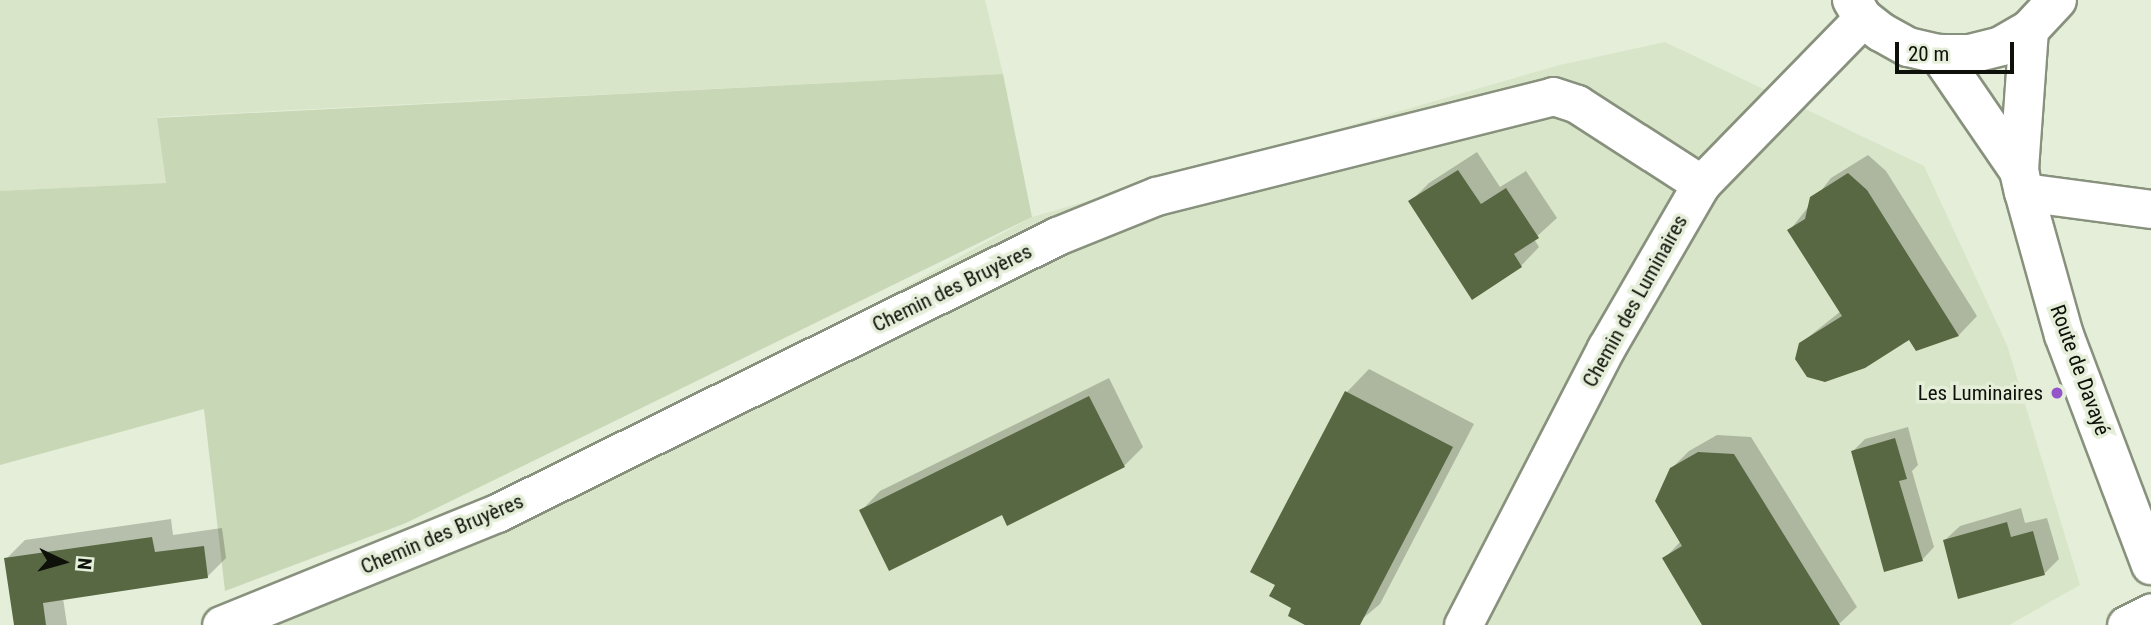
<!DOCTYPE html>
<meta charset="utf-8">
<style>
body{margin:0}
#map{position:relative;width:2151px;height:625px;overflow:hidden;background:#e4eed8;font-family:"Roboto Condensed",sans-serif}
div>[style]{position:absolute}
.built>*{inset:0;background:#d9e5c8}
.green>*{inset:0;background:#c8d7b5}
.shadow>*{inset:0;background:#0003}
.building>*{inset:0;background:#586842}
.roads{filter:drop-shadow(2px 0 #88917d) drop-shadow(-2px 0 #88917d) drop-shadow(0 2px #88917d) drop-shadow(0 -2px #88917d)}
.minor>*{height:37px;margin:-18.5px;padding:0 18.5px;transform-origin:18.5px;border-radius:18.5px;background:#fff}
.tertiary>*{height:38px;margin:-19px;padding:0 19px;transform-origin:19px;border-radius:19px;background:#fff}
.dots>*{width:19px;height:19px;translate:-50% -50%;box-sizing:border-box;border:4px solid #e4eed8;border-radius:50%}
span{translate:-50% -50%;white-space:nowrap;text-align:center;line-height:1.15;-webkit-text-stroke:7px #e4eed8;paint-order:stroke}
.street-label{font-size:21px;color:#0e1109}
.poi-label{font-size:21px;color:#0e1109}
.right{translate:-100% -50%;text-align:right}
.north{position:absolute;left:28px;top:527px;width:70px;height:70px;-webkit-text-stroke:5px #e4eed8;paint-order:stroke;rotate:95deg;font-size:19px;font-weight:700;line-height:28px;text-align:center;color:#0e1109}
.north::after{content:'';display:block;margin:auto;width:24px;height:32px;background:#0e1109;clip-path:polygon(50% 0,100% 100%,50% 72%,0 100%)}
.scale{position:absolute;left:1895px;top:42px;width:119px;height:32px;box-sizing:border-box;border:4px solid #0e1109;border-top:0;padding-left:9px;font-size:21px;line-height:24px;white-space:nowrap;color:#0e1109;-webkit-text-stroke:5px #e4eed8;paint-order:stroke}
</style>
<div id="map">
<div class="built">
<div style="clip-path:polygon(0 0,985px 0,1003px 74px,158px 117px,166px 183px,0 191px)"></div>
<div style="clip-path:polygon(1665px 42px,1924px 166px,2007px 345px,2080px 585px,2009px 625px,276px 625px,330px 603px,1032px 217px,1560px 65px)"></div>
</div>
<div class="green">
<div style="clip-path:polygon(1003px 74px,1032px 217px,406px 523px,225px 591px,204px 409px,0 465px,0 191px,166px 183px,157px 118px)"></div>
</div>
<div class="shadow">
<div style="clip-path:polygon(1477px 152px,1500px 187px,1526px 171px,1557px 218px,1534px 239px,1539px 247px,1521px 266px,1410px 202px,1429px 183px)"></div>
<div style="clip-path:polygon(1868px 155px,1886px 171px,1977px 316px,1959px 335px,1917px 349px,1910px 338px,1801px 343px,1841px 311px,1790px 230px,1831px 178px)"></div>
<div style="clip-path:polygon(1369px 369px,1474px 424px,1380px 604px,1355px 625px,1252px 572px,1347px 392px)"></div>
<div style="clip-path:polygon(1109px 378px,1143px 447px,1124px 466px,1002px 513px,861px 511px,880px 491px)"></div>
<div style="clip-path:polygon(1908px 427px,1918px 465px,1912px 471px,1934px 547px,1922px 560px,1852px 452px,1865px 439px)"></div>
<div style="clip-path:polygon(1717px 435px,1751px 437px,1857px 607px,1839px 624px,1704px 625px,1665px 558px,1681px 541px,1671px 469px,1689px 451px)"></div>
<div style="clip-path:polygon(2021px 508px,2025px 523px,2047px 518px,2059px 559px,2045px 573px,1959px 597px,1945px 540px,1960px 526px)"></div>
<div style="clip-path:polygon(171px 519px,173px 535px,222px 528px,226px 558px,207px 577px,63px 598px,67px 625px,16px 625px,6px 559px,25px 540px)"></div>
</div>
<div class="building">
<div style="clip-path:polygon(1458px 170px,1481px 204px,1506px 188px,1539px 238px,1514px 254px,1522px 267px,1472px 300px,1408px 201px)"></div>
<div style="clip-path:polygon(1848px 173px,1867px 190px,1959px 336px,1916px 351px,1909px 340px,1865px 368px,1825px 382px,1807px 377px,1795px 359px,1799px 343px,1842px 316px,1787px 230px,1805px 219px,1810px 197px)"></div>
<div style="clip-path:polygon(1345px 391px,1453px 447px,1360px 625px,1305px 625px,1288px 616px,1291px 608px,1269px 596px,1275px 585px,1250px 572px)"></div>
<div style="clip-path:polygon(1089px 396px,1125px 467px,1007px 526px,1002px 515px,889px 571px,859px 510px)"></div>
<div style="clip-path:polygon(1895px 438px,1907px 479px,1899px 481px,1923px 561px,1884px 572px,1851px 451px)"></div>
<div style="clip-path:polygon(1698px 452px,1734px 454px,1840px 625px,1702px 625px,1662px 558px,1682px 546px,1655px 501px,1670px 468px)"></div>
<div style="clip-path:polygon(2007px 522px,2011px 537px,2033px 531px,2045px 575px,1958px 599px,1943px 540px)"></div>
<div style="clip-path:polygon(152px 537px,155px 552px,204px 546px,208px 578px,43px 603px,46px 625px,14px 625px,4px 558px)"></div>
</div>
<div class="roads">
<div class="minor">
<div style="left:2024px;top:192px;width:128px;rotate:7.6deg"></div>
<div style="left:221px;top:625px;width:298px;rotate:-22.1deg"></div>
<div style="left:497px;top:513px;width:625px;rotate:-26.32deg"></div>
<div style="left:1057px;top:236px;width:107px;rotate:-22deg"></div>
<div style="left:1156px;top:196px;width:409px;rotate:-14.1deg"></div>
<div style="left:1553px;top:96px;width:25px;rotate:18deg"></div>
<div style="left:1577px;top:104px;width:148px;rotate:32.8deg"></div>
<div style="left:1463px;top:625px;width:312px;rotate:-62.7deg"></div>
<div style="left:1606px;top:348px;width:190px;rotate:-59.9deg"></div>
<div style="left:1701px;top:184px;width:232px;rotate:-45.7deg"></div>
<div style="left:2126px;top:625px;width:28px;rotate:-27deg"></div>
</div>
<div class="tertiary">
<div style="left:1852px;top:0;width:21px;rotate:59deg"></div>
<div style="left:1863px;top:18px;width:23px;rotate:38deg"></div>
<div style="left:1881px;top:32px;width:31px;rotate:29deg"></div>
<div style="left:1908px;top:47px;width:32px;rotate:13deg"></div>
<div style="left:1939px;top:54px;width:31px"></div>
<div style="left:1970px;top:54px;width:32px;rotate:-14deg"></div>
<div style="left:2001px;top:46px;width:32px;rotate:-30deg"></div>
<div style="left:2029px;top:30px;width:41px;rotate:-47deg"></div>
<div style="left:2029px;top:30px;width:141px;rotate:94.1deg"></div>
<div style="left:2019px;top:171px;width:22px;rotate:77deg"></div>
<div style="left:2024px;top:192px;width:148px;rotate:74.4deg"></div>
<div style="left:2064px;top:335px;width:246px;rotate:69.3deg"></div>
<div style="left:1939px;top:54px;width:142px;rotate:55.6deg"></div>
</div>
</div>
<div class="dots">
<div style="left:2057px;top:393px;background:#9454ca"></div>
</div>
<div class="street-label">
<span style="left:952px;top:288px;rotate:-26deg">Chemin des Bruyères</span>
<span style="left:1635px;top:301px;rotate:-61deg">Chemin des Luminaires</span>
<span style="left:2080px;top:370px;rotate:70deg">Route de Davayé</span>
<span style="left:442px;top:534px;rotate:-23deg">Chemin des Bruyères</span>
</div>
<div class="poi-label">
<span class="right" style="left:2043px;top:393px">Les Luminaires</span>
</div>
<div class="north">N</div>
<div class="scale">20 m</div>
</div>
